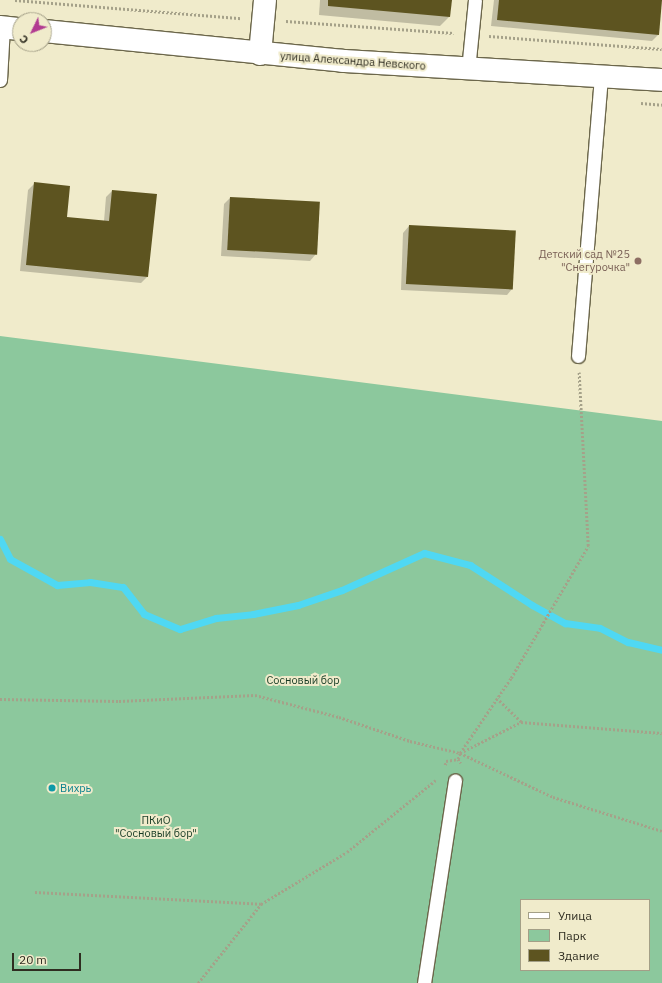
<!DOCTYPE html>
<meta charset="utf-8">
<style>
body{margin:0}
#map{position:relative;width:662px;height:983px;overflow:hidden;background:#f0ebcb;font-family:"IBM Plex Sans",sans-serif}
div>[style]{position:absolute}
.green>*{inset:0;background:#8cc89d}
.shadow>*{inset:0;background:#0003}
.stream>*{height:7px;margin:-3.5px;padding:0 3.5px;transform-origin:3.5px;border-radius:3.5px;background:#4fd8f3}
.building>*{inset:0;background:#5d5420;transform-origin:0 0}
.path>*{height:2.5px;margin-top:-1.25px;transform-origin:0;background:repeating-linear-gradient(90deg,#a5a189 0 2px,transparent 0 4px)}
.roads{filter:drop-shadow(1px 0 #6c674b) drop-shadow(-1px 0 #6c674b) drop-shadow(0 1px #6c674b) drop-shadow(0 -1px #6c674b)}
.service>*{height:13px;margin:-6.5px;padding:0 6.5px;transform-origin:6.5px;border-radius:6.5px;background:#fff}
.minor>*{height:22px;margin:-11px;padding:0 11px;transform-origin:11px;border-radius:11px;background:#fff}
.dots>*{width:11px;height:11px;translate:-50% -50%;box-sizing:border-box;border:2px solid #f0ebcb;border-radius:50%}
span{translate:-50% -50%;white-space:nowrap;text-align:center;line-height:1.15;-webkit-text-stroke:4px #f0ebcb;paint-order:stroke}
.street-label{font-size:11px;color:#2f2d21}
.education-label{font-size:11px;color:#785e54}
.right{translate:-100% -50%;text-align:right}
.park-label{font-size:11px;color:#163b24}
.culture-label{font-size:11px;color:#0d838f}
.left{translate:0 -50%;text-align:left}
.legend{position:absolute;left:520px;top:899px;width:130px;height:72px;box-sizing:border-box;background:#f0ebcb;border:1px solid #a39f87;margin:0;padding:5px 7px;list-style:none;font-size:12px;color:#2f2d21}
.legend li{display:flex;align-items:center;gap:8px;height:20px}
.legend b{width:20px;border:1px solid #a39f87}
.north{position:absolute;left:12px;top:12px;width:40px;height:40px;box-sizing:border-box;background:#f0ebcb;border:1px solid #a39f87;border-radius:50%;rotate:227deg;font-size:11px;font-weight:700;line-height:16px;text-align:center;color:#2f2d21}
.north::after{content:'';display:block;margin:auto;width:14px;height:18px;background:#b23b91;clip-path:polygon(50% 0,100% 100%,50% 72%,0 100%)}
.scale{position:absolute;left:12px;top:953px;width:69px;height:18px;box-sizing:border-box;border:2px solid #2f2d21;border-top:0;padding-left:5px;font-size:12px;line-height:14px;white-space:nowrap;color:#2f2d21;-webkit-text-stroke:3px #f0ebcb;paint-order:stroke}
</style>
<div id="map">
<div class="green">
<div style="clip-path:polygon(evenodd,0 336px,662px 421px,662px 983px,0 983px,0 336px,521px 900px,649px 900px,649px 970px,521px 970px,521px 900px)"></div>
</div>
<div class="shadow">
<div style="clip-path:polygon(320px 0,451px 0,449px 17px,440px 26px,319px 15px)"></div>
<div style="clip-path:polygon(494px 0,661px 0,658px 35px,652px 41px,491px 26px)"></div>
<div style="clip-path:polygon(35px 183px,66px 218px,104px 221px,106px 197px,112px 191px,147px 277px,141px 283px,20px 271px,28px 190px)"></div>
<div style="clip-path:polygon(230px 198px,316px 254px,310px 261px,221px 256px,224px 204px)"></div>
<div style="clip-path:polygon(409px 226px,513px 288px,507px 295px,401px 290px,403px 233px)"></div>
</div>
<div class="stream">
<div style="left:0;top:539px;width:22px;rotate:63deg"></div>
<div style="left:10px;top:559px;width:54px;rotate:29deg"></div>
<div style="left:57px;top:585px;width:33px;rotate:-5deg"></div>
<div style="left:90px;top:582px;width:33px;rotate:9deg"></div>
<div style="left:123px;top:587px;width:34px;rotate:52deg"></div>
<div style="left:144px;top:614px;width:39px;rotate:23deg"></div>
<div style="left:180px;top:629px;width:38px;rotate:-17deg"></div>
<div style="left:216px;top:618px;width:37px;rotate:-6deg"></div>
<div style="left:253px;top:614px;width:46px;rotate:-11.3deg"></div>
<div style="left:298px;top:605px;width:46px;rotate:-18.8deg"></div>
<div style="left:342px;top:590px;width:90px;rotate:-24.3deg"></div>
<div style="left:424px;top:553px;width:48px;rotate:14.6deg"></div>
<div style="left:470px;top:565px;width:74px;rotate:32.8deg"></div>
<div style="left:532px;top:605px;width:38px;rotate:29deg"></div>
<div style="left:565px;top:623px;width:35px;rotate:8deg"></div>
<div style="left:600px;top:628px;width:31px;rotate:27deg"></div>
<div style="left:628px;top:642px;width:35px;rotate:13deg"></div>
</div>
<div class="building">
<div style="clip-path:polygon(328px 0,452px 0,450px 17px,328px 6px)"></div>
<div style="clip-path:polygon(499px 0,662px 0,659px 35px,497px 20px)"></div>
<div style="clip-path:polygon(34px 182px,70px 186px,67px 217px,109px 221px,112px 190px,157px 194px,148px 277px,26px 265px)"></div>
<div style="left:230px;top:197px;width:90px;height:53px;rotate:3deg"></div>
<div style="left:409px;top:225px;width:107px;height:59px;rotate:3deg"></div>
</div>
<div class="path">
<div style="left:15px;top:0;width:227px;rotate:4.6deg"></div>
<div style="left:286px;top:21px;width:168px;rotate:4.1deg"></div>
<div style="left:489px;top:36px;width:173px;rotate:4.3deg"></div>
<div style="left:641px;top:103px;width:21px;rotate:5deg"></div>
<div style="left:0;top:699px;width:119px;rotate:1deg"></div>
<div style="left:119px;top:701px;width:136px;rotate:-2.5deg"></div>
<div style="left:255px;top:695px;width:87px;rotate:14.7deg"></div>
<div style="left:339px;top:717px;width:75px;rotate:18.7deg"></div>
<div style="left:410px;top:741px;width:51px;rotate:13.5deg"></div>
<div style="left:460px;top:753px;width:103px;rotate:25.3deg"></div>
<div style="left:553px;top:797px;width:114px;rotate:17.3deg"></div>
<div style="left:521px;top:722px;width:141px;rotate:4.5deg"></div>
<div style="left:460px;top:753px;width:68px;rotate:-26.9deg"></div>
<div style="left:521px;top:722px;width:33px;rotate:-136deg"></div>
<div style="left:458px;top:759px;width:6px;rotate:-72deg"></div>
<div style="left:460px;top:753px;width:91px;rotate:-55.8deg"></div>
<div style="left:511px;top:678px;width:153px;rotate:-59.7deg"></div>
<div style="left:588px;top:546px;width:174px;rotate:-93deg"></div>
<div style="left:445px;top:765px;width:4px;rotate:-76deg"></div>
<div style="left:446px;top:761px;width:12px;rotate:-9deg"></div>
<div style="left:458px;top:759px;width:5px;rotate:53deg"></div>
<div style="left:35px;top:892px;width:226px;rotate:3deg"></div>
<div style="left:261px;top:904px;width:100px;rotate:-31.2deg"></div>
<div style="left:347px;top:852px;width:114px;rotate:-39deg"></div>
<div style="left:198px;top:983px;width:101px;rotate:-51.4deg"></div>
</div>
<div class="roads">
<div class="service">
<div style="left:468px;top:70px;width:70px;rotate:-84.3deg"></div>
<div style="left:0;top:80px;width:53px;rotate:-86.8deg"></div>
<div style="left:578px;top:356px;width:281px;rotate:-85.3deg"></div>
<div style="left:424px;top:983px;width:205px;rotate:-81.3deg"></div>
</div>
<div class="minor">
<div style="left:0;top:27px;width:20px;rotate:6deg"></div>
<div style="left:44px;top:31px;width:301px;rotate:5.7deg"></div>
<div style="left:343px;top:61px;width:320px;rotate:3.4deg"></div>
<div style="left:260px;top:54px;width:54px;rotate:-84.7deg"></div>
</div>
</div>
<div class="dots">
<div style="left:638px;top:261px;background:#8d6e63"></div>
<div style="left:52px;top:788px;background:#0f9aa8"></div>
</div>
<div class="street-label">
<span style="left:353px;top:61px;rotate:4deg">улица Александра Невского</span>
</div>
<div class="education-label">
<span class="right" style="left:630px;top:261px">Детский сад №25<br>"Снегурочка"</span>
</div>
<div class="park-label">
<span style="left:303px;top:680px">Сосновый бор</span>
<span style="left:156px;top:827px">ПКиО<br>"Сосновый бор"</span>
</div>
<div class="culture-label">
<span class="left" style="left:60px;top:788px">Вихрь</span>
</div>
<ul class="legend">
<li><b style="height:5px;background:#fff"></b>Улица</li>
<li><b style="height:11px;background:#8cc89d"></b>Парк</li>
<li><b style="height:11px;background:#5d5420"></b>Здание</li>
</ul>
<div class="north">С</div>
<div class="scale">20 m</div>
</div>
